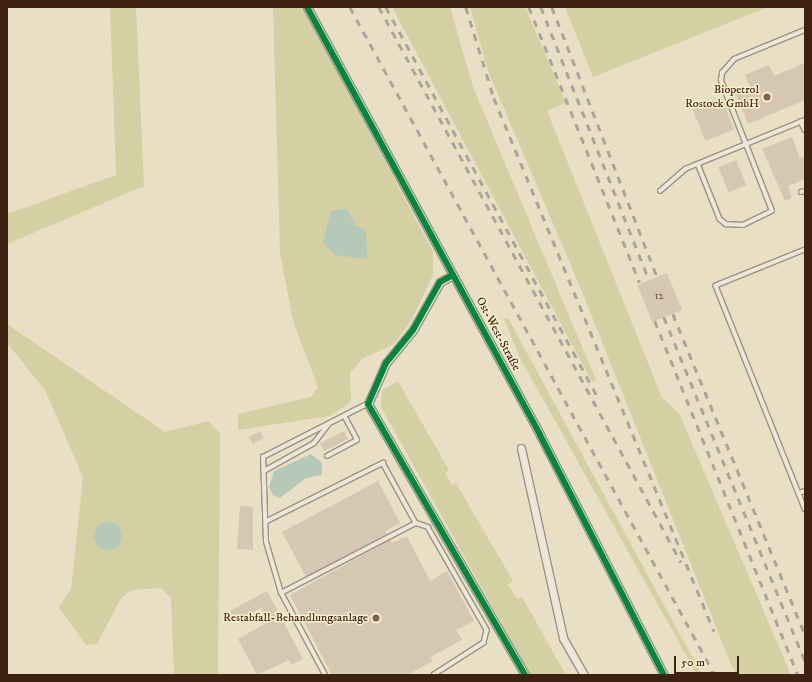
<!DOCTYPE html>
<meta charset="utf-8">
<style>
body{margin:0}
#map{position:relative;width:812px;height:682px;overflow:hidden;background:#e9dfc4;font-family:"IM FELL DW Pica",serif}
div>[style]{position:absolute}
.green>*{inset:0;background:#d4d0a4}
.water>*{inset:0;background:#b4c9b7}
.round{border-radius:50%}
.building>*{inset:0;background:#d5c7b1;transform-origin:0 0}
.roads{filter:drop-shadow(1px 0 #9b9281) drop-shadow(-1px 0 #9b9281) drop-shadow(0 1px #9b9281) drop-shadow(0 -1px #9b9281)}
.service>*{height:3.5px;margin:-1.75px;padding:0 1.75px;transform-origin:1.75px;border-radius:1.75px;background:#ece7d9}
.minor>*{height:7px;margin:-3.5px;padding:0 3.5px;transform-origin:3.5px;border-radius:3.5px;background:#ece7d9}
.rail>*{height:2.5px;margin-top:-1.25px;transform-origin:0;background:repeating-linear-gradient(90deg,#aca499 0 7px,transparent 0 14px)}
.cycleway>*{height:6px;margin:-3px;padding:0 3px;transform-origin:3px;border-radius:3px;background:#00873e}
.dots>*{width:11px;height:11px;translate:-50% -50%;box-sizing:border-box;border:2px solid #faefcf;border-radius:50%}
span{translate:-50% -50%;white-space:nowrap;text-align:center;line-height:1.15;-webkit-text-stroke:3px #faefcf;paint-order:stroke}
.number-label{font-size:10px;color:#644b39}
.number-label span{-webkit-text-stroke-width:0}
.poi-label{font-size:12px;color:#3e2211}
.right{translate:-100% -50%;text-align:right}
.street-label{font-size:12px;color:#3e2211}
.frame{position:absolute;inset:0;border:8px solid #3e2211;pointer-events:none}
.scale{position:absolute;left:674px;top:656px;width:65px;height:18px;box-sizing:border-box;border:2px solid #3e2211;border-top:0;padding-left:5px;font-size:12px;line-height:14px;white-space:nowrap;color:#3e2211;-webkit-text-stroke:3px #faefcf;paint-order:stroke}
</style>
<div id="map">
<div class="green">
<div style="clip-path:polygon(110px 7px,136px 7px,144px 186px,7px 244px,7px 214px,116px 175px)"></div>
<div style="clip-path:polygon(273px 7px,303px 7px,433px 252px,433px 275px,411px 321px,394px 344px,362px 359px,350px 373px,351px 402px,330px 416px,238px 430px,238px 414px,311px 397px,318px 387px,293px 321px,280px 253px)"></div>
<div style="clip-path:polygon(392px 7px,450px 7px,473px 87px,596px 380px,592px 382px)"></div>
<div style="clip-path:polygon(470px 7px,525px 7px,566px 103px,547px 111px,662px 398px,679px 413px,791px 675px,737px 675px,732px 667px,581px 289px,488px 71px)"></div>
<div style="clip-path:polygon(565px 7px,768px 7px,593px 77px)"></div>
<div style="clip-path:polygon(508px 318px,702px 675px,697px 675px,520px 358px,504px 319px)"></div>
<div style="clip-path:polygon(7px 324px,165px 432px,209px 421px,220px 434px,218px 675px,174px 675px,171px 598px,161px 588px,132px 590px,121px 598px,97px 644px,86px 645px,59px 607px,71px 589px,83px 477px,45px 390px,7px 343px)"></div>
<div style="clip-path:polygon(398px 381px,449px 470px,445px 473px,452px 485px,456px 483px,513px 581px,508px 584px,517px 599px,522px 597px,566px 675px,530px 675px,381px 407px,382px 391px)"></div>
</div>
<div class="water">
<div style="clip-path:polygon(347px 209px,356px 226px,366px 230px,367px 259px,335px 255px,323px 242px,331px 211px)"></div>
<div style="clip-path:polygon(311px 454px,322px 463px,322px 475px,306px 478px,280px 498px,273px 495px,269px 487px,274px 471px)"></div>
<div class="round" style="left:94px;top:522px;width:28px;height:28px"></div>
</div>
<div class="building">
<div style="clip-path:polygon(805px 63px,805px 100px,748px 124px,735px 92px,750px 86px,745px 75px,769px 65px,774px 76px)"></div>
<div style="left:721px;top:97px;width:35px;height:31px;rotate:68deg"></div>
<div style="clip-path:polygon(792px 137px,800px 158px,805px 156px,805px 179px,788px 186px,792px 198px,785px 201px,762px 149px)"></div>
<div style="left:736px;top:160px;width:27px;height:19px;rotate:68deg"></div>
<div style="left:667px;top:273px;width:40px;height:32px;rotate:68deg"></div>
<div style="left:260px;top:431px;width:8px;height:13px;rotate:60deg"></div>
<div style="left:344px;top:431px;width:9px;height:27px;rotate:63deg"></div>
<div style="clip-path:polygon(378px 481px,400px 523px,385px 531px,387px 534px,306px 577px,282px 532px)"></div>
<div style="clip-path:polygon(240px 506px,253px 507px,253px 550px,237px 549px)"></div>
<div style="clip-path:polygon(407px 536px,430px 581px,447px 571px,474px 621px,456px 630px,462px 640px,430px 657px,433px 661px,407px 675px,332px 675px,290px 595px,390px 540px,392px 543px)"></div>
<div style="clip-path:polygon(267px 591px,303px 659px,291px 665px,289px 660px,257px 675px,238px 639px,268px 622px,261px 608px,235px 622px,230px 611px)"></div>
</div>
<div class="roads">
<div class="service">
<div style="left:801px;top:121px;width:10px;rotate:66deg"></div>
<div style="left:698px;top:164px;width:59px;rotate:68.2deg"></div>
<div style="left:720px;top:219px;width:8px;rotate:40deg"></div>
<div style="left:726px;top:224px;width:17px;rotate:3deg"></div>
<div style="left:743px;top:225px;width:32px;rotate:-26deg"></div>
<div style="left:772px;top:211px;width:140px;rotate:-111.4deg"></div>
<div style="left:721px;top:81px;width:8px;rotate:-83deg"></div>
<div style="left:722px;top:73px;width:18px;rotate:-49deg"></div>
<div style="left:734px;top:59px;width:77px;rotate:-22.2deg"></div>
<div style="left:660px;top:191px;width:33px;rotate:-41deg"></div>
<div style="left:685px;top:169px;width:130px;rotate:-22.2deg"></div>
<div style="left:801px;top:192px;width:4px;rotate:-14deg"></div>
<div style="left:805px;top:250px;width:96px;rotate:158deg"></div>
<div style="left:716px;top:286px;width:240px;rotate:68.2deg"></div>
<div style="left:327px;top:456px;width:34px;rotate:-28deg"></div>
<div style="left:357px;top:440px;width:27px;rotate:-118deg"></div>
<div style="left:264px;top:471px;width:57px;rotate:-29.2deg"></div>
<div style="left:314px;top:443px;width:23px;rotate:-52deg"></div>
<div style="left:799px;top:493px;width:6px;rotate:-18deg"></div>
<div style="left:267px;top:521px;width:130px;rotate:-26.6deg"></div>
<div style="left:383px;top:463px;width:68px;rotate:61.2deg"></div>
<div style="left:416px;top:523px;width:13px;rotate:18deg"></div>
<div style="left:428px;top:527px;width:119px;rotate:60.2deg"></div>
<div style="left:487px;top:630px;width:13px;rotate:103deg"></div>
<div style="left:484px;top:643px;width:59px;rotate:147.4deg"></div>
<div style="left:281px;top:593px;width:152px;rotate:-27.4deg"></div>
<div style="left:325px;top:675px;width:93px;rotate:-118.2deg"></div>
<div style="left:281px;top:593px;width:53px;rotate:-106.4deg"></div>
<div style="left:266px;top:542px;width:85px;rotate:-92deg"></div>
<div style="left:263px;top:457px;width:117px;rotate:-27deg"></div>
</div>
<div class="minor">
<div style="left:307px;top:7px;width:487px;rotate:61.4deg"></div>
<div style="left:540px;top:435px;width:270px;rotate:62.7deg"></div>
<div style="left:453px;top:275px;width:15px;rotate:152deg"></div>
<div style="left:440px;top:282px;width:55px;rotate:119.4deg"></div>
<div style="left:413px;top:330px;width:43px;rotate:129.3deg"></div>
<div style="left:386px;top:363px;width:45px;rotate:113.7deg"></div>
<div style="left:368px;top:404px;width:313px;rotate:59.9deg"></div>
<div style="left:521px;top:448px;width:195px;rotate:77.5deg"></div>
<div style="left:563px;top:638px;width:43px;rotate:60.4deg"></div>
</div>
</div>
<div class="rail">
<div style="left:350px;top:7px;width:761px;rotate:61.35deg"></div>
<div style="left:379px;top:7px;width:632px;rotate:61.45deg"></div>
<div style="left:386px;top:7px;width:443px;rotate:61.5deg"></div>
<div style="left:466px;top:7px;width:95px;rotate:72.9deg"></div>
<div style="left:494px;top:98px;width:577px;rotate:67.57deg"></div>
<div style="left:529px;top:7px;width:297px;rotate:68.1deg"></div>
<div style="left:541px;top:7px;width:294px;rotate:68.4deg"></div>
<div style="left:552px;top:7px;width:289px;rotate:68.7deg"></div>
<div style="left:673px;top:314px;width:347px;rotate:67.6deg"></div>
<div style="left:664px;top:317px;width:372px;rotate:67.7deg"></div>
<div style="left:655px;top:321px;width:382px;rotate:68deg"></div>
</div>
<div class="cycleway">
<div style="left:307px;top:7px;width:487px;rotate:61.4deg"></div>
<div style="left:540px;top:435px;width:270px;rotate:62.7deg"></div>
<div style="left:453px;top:275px;width:15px;rotate:152deg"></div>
<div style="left:440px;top:282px;width:55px;rotate:119.4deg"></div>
<div style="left:413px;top:330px;width:43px;rotate:129.3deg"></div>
<div style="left:386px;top:363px;width:45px;rotate:113.7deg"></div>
<div style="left:368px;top:404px;width:313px;rotate:59.9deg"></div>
</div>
<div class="dots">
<div style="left:767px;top:97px;background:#7a6450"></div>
<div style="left:376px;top:618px;background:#7a6450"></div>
</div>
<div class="number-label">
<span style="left:659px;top:297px">12</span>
</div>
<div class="poi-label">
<span class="right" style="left:759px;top:97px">Biopetrol<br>Rostock GmbH</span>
<span class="right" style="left:368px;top:618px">Restabfall-Behandlungsanlage</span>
</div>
<div class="street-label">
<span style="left:498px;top:334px;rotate:62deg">Ost-West-Straße</span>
</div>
<div class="frame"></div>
<div class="scale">50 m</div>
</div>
